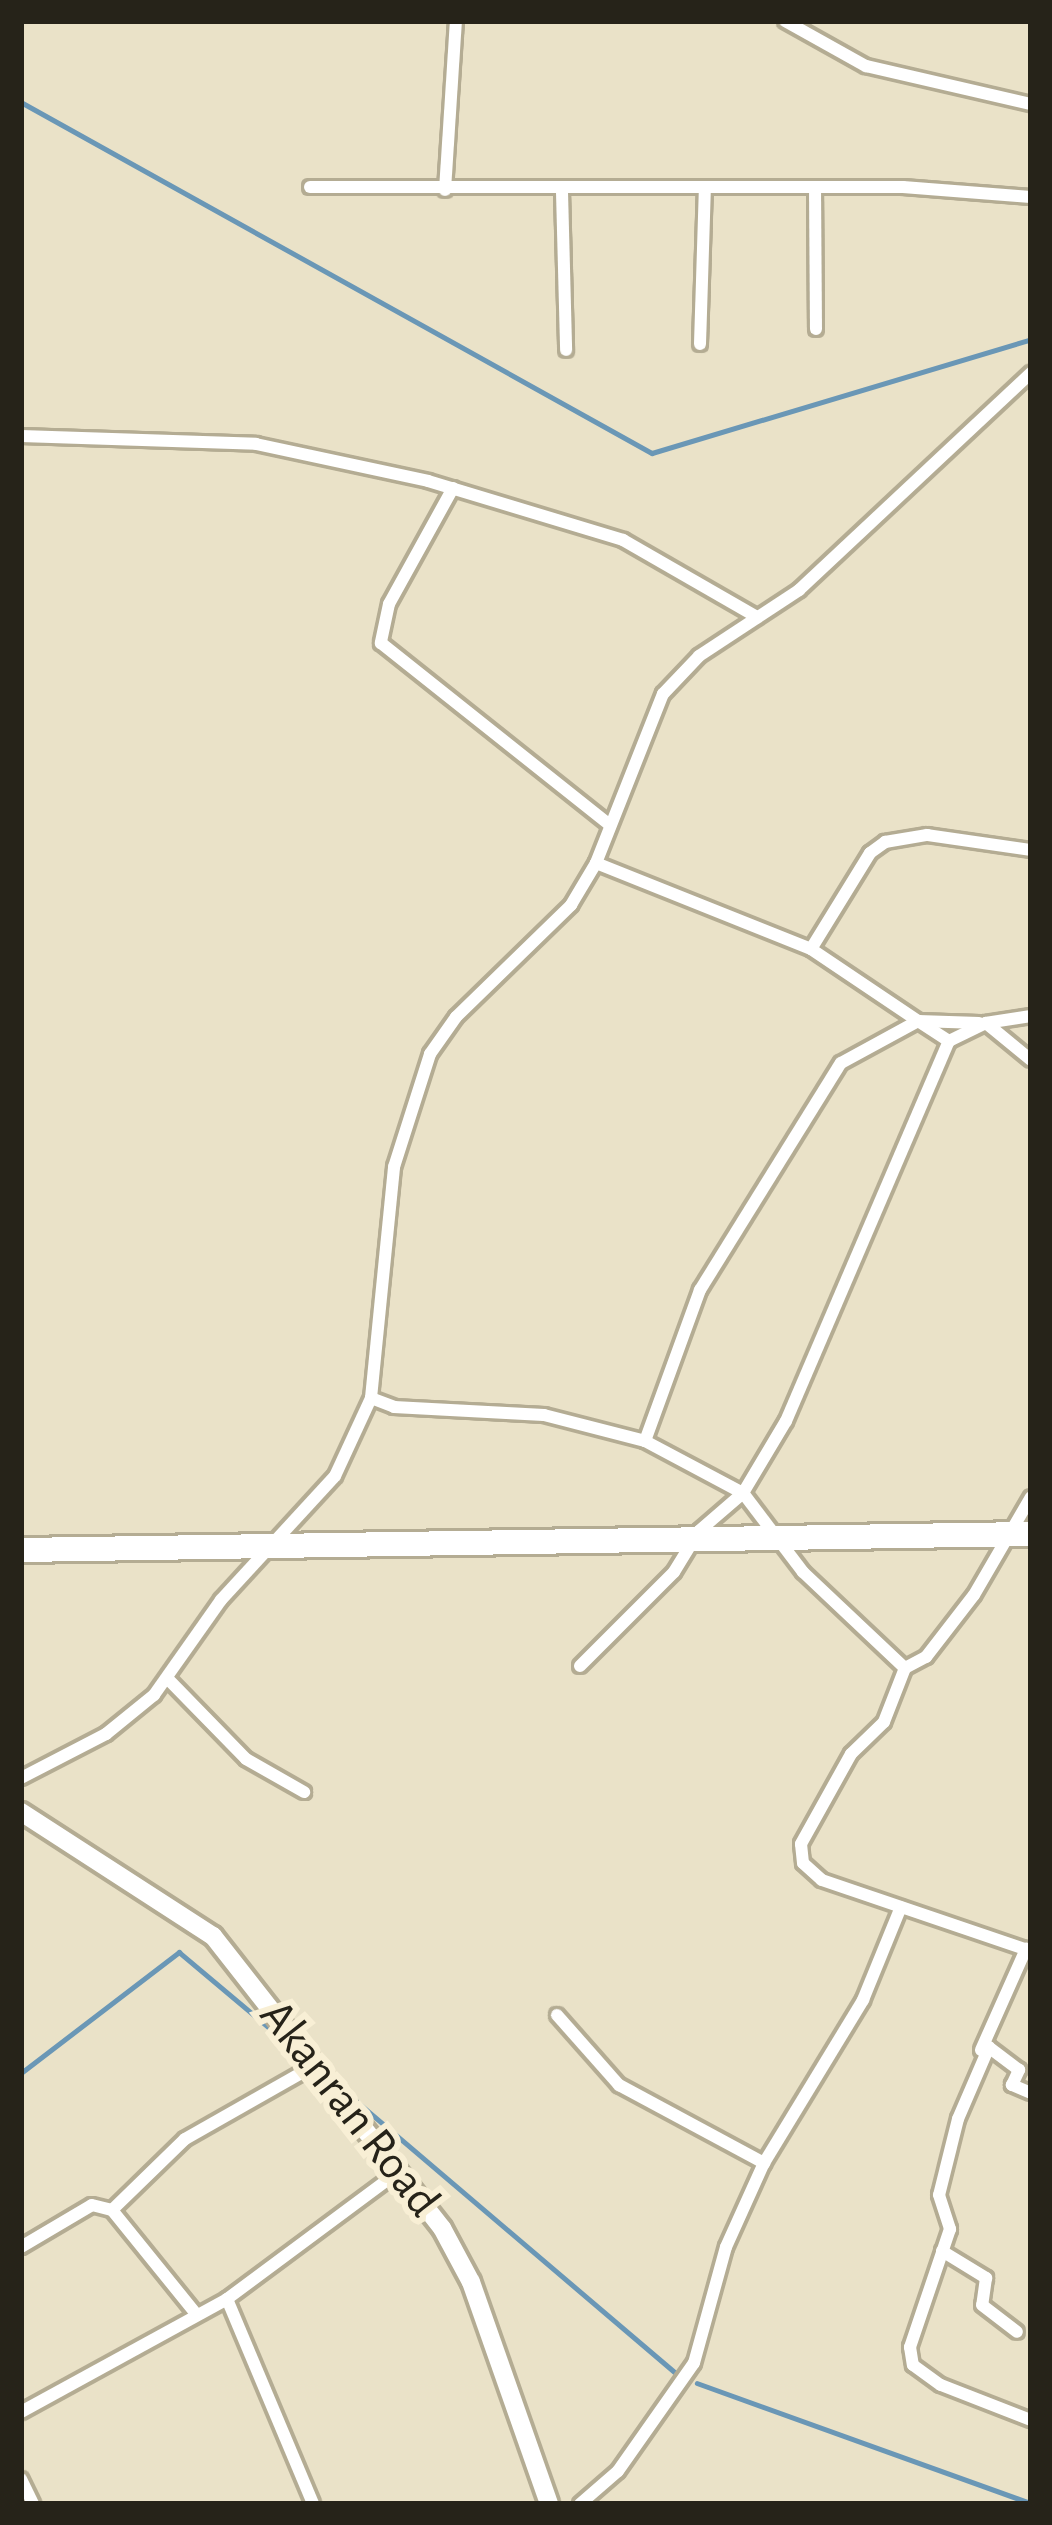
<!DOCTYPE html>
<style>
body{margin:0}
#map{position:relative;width:1052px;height:2525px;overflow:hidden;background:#eae2c8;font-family:"Alegreya Sans",sans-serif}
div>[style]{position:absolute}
.stream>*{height:4.5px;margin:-2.25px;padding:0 2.25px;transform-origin:2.25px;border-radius:2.25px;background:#6a97b6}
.roads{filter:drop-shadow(3px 0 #b4ac93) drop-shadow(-3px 0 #b4ac93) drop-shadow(0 3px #b4ac93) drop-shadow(0 -3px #b4ac93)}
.street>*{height:12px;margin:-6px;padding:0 6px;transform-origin:6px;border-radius:6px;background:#fff}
.secondary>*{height:18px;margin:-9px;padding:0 9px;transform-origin:9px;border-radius:9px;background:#fff}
.highway>*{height:24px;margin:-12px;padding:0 12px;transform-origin:12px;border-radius:12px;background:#fff}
span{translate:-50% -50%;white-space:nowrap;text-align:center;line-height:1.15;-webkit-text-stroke:12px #f8efd5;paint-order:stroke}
.street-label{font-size:48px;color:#262319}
.frame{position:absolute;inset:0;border:24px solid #262319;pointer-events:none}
</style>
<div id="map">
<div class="stream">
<div style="left:21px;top:102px;width:722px;rotate:29.09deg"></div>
<div style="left:652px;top:453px;width:396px;rotate:-16.7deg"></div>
<div style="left:21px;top:2073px;width:199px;rotate:-37.4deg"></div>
<div style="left:179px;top:1952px;width:137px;rotate:40deg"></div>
<div style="left:348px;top:2094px;width:437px;rotate:40.4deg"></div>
<div style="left:697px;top:2383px;width:355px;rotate:19.8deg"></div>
</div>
<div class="roads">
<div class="street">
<div style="left:785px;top:21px;width:93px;rotate:29.1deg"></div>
<div style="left:866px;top:66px;width:169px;rotate:13deg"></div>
<div style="left:310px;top:187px;width:593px"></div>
<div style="left:903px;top:187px;width:128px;rotate:4.5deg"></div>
<div style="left:815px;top:188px;width:141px;rotate:89.6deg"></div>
<div style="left:445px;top:190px;width:169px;rotate:-86.3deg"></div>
<div style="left:562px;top:192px;width:158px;rotate:88.5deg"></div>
<div style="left:700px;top:344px;width:155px;rotate:-88.2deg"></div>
<div style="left:21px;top:436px;width:235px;rotate:1.9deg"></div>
<div style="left:256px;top:444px;width:176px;rotate:12.1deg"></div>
<div style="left:428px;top:481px;width:204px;rotate:16.8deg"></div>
<div style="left:623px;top:540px;width:155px;rotate:29.9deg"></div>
<div style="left:453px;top:488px;width:132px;rotate:118.9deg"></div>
<div style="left:389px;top:604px;width:40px;rotate:102deg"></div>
<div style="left:381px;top:643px;width:293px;rotate:38.5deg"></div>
<div style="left:596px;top:863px;width:232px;rotate:21.8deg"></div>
<div style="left:811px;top:949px;width:113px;rotate:-58.4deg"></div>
<div style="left:870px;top:853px;width:19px;rotate:-36deg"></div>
<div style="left:885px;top:842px;width:43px;rotate:-9.5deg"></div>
<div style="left:927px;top:835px;width:105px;rotate:8.2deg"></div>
<div style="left:811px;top:949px;width:129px;rotate:33.9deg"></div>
<div style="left:918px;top:1021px;width:61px;rotate:1.9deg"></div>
<div style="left:1031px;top:1016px;width:46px;rotate:171.2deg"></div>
<div style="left:986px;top:1023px;width:58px;rotate:39.4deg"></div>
<div style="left:371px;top:1398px;width:25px;rotate:21deg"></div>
<div style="left:394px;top:1407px;width:150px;rotate:3.1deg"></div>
<div style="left:544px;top:1415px;width:104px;rotate:14.4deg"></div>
<div style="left:645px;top:1441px;width:111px;rotate:28deg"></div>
<div style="left:743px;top:1493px;width:99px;rotate:52.8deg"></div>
<div style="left:803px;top:1572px;width:140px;rotate:43.3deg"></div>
<div style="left:905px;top:1668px;width:58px;rotate:111.3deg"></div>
<div style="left:884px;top:1722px;width:46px;rotate:135.9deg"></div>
<div style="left:851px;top:1754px;width:103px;rotate:119.1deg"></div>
<div style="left:801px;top:1844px;width:19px;rotate:84deg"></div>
<div style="left:803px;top:1863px;width:25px;rotate:42deg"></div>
<div style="left:822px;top:1880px;width:221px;rotate:18.8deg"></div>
<div style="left:645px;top:1441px;width:161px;rotate:-70deg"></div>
<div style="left:700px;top:1290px;width:267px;rotate:-58.2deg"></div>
<div style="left:841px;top:1063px;width:88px;rotate:-28.6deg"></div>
<div style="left:918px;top:1021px;width:37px;rotate:33deg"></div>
<div style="left:580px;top:1666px;width:133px;rotate:-45deg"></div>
<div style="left:674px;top:1572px;width:48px;rotate:-58.6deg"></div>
<div style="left:699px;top:1531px;width:58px;rotate:-40.8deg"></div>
<div style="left:743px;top:1493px;width:84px;rotate:-59.2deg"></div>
<div style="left:786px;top:1421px;width:413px;rotate:-66.8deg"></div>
<div style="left:949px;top:1041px;width:41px;rotate:-25.9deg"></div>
<div style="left:905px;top:1668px;width:24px;rotate:-28deg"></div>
<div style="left:926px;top:1657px;width:78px;rotate:-52.3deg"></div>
<div style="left:974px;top:1595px;width:113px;rotate:-59.8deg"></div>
<div style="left:167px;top:1678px;width:113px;rotate:45.7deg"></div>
<div style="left:246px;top:1759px;width:67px;rotate:29.6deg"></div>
<div style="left:21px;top:1778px;width:96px;rotate:-27.4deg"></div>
<div style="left:106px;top:1734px;width:62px;rotate:-39.1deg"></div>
<div style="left:154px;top:1695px;width:116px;rotate:-54.8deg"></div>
<div style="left:221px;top:1600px;width:168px;rotate:-47.4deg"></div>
<div style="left:335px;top:1476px;width:86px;rotate:-65.2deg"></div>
<div style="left:371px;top:1398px;width:232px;rotate:-84.3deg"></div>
<div style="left:394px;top:1167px;width:119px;rotate:-72.3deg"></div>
<div style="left:430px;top:1054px;width:45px;rotate:-54.9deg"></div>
<div style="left:456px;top:1017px;width:161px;rotate:-44.2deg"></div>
<div style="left:571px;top:905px;width:49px;rotate:-59.2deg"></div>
<div style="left:596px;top:863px;width:182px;rotate:-68.4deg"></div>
<div style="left:663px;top:694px;width:52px;rotate:-46.5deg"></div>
<div style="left:699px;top:656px;width:120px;rotate:-33.4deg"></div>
<div style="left:799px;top:590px;width:318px;rotate:-43.1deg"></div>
<div style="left:557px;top:2015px;width:94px;rotate:48.5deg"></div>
<div style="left:619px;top:2085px;width:165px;rotate:28.3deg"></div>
<div style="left:981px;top:2050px;width:111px;rotate:-66deg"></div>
<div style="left:1031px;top:2093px;width:21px;rotate:-157deg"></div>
<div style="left:1012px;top:2085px;width:17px;rotate:-65deg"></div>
<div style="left:1019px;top:2070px;width:38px;rotate:-143deg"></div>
<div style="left:989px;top:2047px;width:78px;rotate:113.3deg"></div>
<div style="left:958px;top:2119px;width:78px;rotate:104deg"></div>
<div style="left:939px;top:2195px;width:36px;rotate:72deg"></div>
<div style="left:950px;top:2229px;width:125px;rotate:108.7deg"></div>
<div style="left:910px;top:2347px;width:18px;rotate:81deg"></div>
<div style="left:913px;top:2365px;width:34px;rotate:36deg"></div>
<div style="left:941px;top:2385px;width:97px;rotate:21.3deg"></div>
<div style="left:112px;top:2210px;width:102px;rotate:-44.2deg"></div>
<div style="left:185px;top:2139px;width:150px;rotate:-29.6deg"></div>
<div style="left:21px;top:2247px;width:82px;rotate:-30.6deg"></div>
<div style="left:92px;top:2205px;width:21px;rotate:14deg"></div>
<div style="left:112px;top:2210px;width:135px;rotate:51deg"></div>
<div style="left:942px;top:2251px;width:52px;rotate:31.5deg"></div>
<div style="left:986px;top:2278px;width:27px;rotate:98deg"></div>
<div style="left:982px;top:2305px;width:44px;rotate:37.6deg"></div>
<div style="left:227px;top:2299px;width:222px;rotate:67.2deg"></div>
<div style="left:21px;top:2412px;width:235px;rotate:-28.7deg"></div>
<div style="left:227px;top:2299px;width:213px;rotate:-36.6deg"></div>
<div style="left:21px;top:2479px;width:28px;rotate:64deg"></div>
<div style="left:580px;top:2504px;width:50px;rotate:-41deg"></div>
<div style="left:618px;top:2471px;width:132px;rotate:-54.9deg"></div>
<div style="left:694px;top:2363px;width:120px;rotate:-74.6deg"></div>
<div style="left:726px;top:2247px;width:92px;rotate:-65.7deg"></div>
<div style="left:764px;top:2163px;width:191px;rotate:-58.7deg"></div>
<div style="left:863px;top:2000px;width:100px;rotate:-67.8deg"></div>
</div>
<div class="secondary">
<div style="left:21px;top:1812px;width:229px;rotate:32.9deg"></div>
<div style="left:213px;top:1936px;width:371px;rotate:51.9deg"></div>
<div style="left:442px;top:2228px;width:61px;rotate:61.8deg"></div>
<div style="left:471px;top:2282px;width:235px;rotate:70.6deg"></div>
</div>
<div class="highway">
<div style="left:21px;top:1550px;width:1010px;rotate:-0.91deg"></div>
</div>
</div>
<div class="street-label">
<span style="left:349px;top:2109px;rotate:52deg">Akanran Road</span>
</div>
<div class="frame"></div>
</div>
